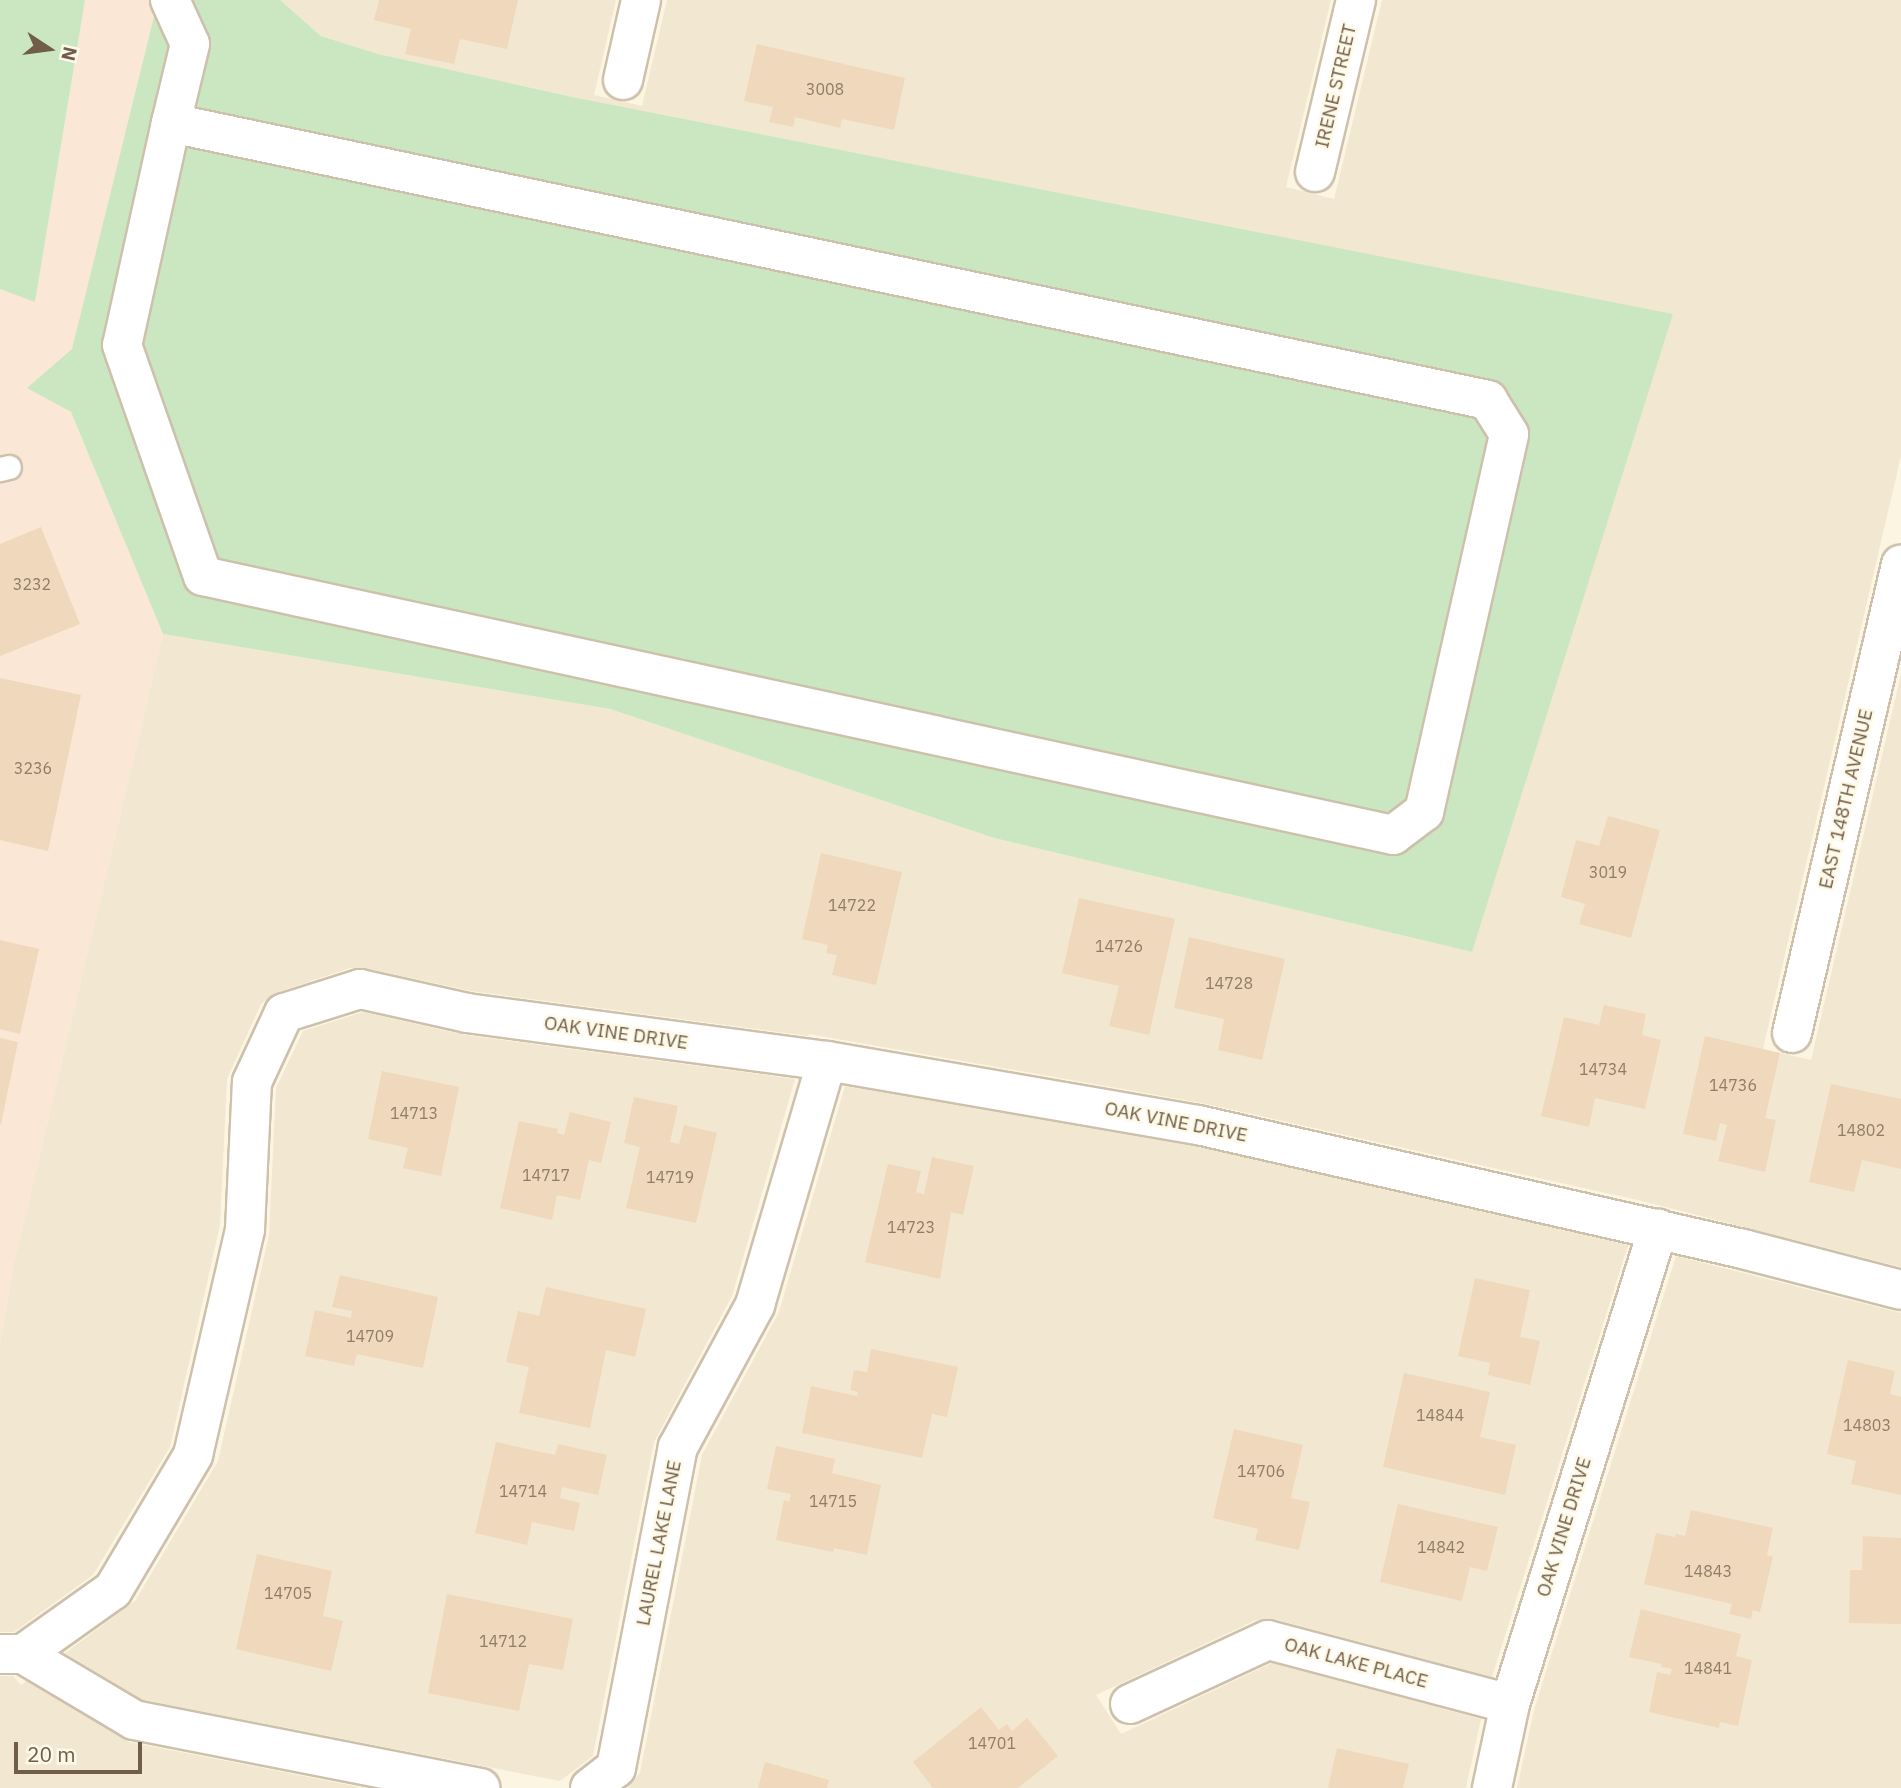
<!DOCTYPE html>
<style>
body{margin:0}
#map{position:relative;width:1901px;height:1788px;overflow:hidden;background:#fbf5e2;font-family:"IBM Plex Sans",sans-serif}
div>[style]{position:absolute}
.residential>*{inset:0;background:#f2e8d1}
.commercial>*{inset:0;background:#fbe7d6}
.green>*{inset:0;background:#cbe7c1}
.building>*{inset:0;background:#efd8bb}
.roads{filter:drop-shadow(2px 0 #cdc0ac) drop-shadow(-2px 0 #cdc0ac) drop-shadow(0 2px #cdc0ac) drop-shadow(0 -2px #cdc0ac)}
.service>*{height:23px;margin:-11.5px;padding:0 11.5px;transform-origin:11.5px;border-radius:11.5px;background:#fff}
.minor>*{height:38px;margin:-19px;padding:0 19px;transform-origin:19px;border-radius:19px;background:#fff}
span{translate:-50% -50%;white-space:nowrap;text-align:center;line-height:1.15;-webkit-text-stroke:5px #fef9e7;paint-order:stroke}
.number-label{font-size:16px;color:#907c66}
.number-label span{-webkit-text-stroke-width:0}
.street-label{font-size:19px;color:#715e4a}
.north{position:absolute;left:14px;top:14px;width:70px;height:70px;-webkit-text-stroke:5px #fef9e7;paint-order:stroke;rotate:103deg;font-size:19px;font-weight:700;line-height:28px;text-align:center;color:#715e4a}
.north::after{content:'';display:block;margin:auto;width:24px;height:32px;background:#715e4a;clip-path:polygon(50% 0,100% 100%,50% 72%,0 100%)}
.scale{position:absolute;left:14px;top:1742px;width:128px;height:32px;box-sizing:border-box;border:4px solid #715e4a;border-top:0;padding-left:9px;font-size:21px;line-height:24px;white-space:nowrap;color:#715e4a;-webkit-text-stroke:5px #fef9e7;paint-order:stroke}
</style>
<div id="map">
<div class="residential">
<div style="clip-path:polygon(280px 0,616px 0,594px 95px,642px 106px,667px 0,1331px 0,1286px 187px,1334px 199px,1382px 0,1901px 0,1901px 456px,1763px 1049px,1811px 1060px,1901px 674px,1901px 1267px,1642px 1201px,1202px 1103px,809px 1034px,808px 1036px,471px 991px,365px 968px,350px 968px,275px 993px,261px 1004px,227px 1079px,220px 1225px,170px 1447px,93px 1575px,14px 1632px,0 1632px,0 1343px,14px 1263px,163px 634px,610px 709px,994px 838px,1472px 952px,582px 99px,377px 54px,321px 36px)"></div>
<div style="clip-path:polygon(363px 1012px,465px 1035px,795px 1079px,732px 1296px,654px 1442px,593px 1756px,560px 1781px,143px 1700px,65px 1653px,135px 1601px,218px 1461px,269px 1235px,276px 1088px,303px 1031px)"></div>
<div style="clip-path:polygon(845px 1086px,1194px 1146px,1628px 1245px,1492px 1677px,1274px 1619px,1256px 1620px,1096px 1695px,1121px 1734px,1272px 1663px,1481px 1719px,1466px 1788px,628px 1788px,640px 1773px,702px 1455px,779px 1312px)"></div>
<div style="clip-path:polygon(1676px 1256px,1901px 1313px,1901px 1788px,1517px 1788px,1534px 1710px)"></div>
<div style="clip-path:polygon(0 1676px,13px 1676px,21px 1685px,26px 1681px,129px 1742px,365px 1788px,0 1788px)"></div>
</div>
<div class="commercial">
<div style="clip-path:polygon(85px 0,158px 0,72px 350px,28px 388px,71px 412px,163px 634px,14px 1263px,0 1343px,0 289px,35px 301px)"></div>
</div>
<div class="green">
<div style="clip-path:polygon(0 0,85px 0,35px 302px,0 289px)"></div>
<div style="clip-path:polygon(158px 0,280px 0,321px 36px,378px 54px,582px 99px,1673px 314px,1472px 952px,994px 838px,610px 709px,163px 634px,71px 412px,27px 388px,72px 349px)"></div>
</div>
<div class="building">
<div style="clip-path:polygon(379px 0,518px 0,507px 49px,460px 39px,454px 64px,405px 54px,411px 29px,374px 20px)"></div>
<div style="clip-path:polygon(757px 44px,905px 78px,894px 130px,842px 119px,840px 128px,795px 117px,793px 127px,769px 122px,773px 107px,744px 101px)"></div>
<div style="clip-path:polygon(41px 527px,80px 624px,0 656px,0 544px)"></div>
<div style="clip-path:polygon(0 678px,81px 695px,48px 851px,0 840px)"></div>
<div style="clip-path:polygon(1608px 816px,1660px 830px,1631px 938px,1579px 924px,1585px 904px,1561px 897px,1576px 840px,1599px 846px)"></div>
<div style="clip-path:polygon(821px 853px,902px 872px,876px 985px,832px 975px,837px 955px,826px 953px,828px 945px,802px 939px)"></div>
<div style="clip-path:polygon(1079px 898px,1175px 919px,1149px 1035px,1109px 1026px,1119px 986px,1062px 973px)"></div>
<div style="clip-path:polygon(1189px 937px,1285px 959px,1262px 1060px,1218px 1050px,1224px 1019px,1174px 1008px)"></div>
<div style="clip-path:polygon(0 940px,39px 949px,20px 1034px,0 1029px)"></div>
<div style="clip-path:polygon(1604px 1005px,1646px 1014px,1642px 1035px,1661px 1040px,1645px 1109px,1595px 1098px,1589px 1127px,1541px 1116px,1564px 1017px,1599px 1025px)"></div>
<div style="clip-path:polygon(1705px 1036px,1780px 1053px,1765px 1118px,1776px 1120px,1765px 1172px,1718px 1161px,1727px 1125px,1720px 1123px,1716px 1141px,1683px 1134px)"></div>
<div style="clip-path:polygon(0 1038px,18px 1042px,1px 1124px,0 1124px)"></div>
<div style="clip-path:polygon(382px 1071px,459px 1087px,441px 1176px,403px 1168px,408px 1148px,368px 1139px)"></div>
<div style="clip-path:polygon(1831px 1084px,1901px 1099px,1901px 1169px,1862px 1160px,1854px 1192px,1809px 1182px)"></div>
<div style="clip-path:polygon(634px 1097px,678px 1106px,670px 1142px,679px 1144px,684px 1125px,717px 1133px,696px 1223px,626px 1208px,640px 1147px,624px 1143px)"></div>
<div style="clip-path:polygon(570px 1112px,611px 1122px,601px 1163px,589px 1160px,580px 1200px,557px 1195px,552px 1220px,500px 1208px,519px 1121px,558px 1129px,557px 1133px,564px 1135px)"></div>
<div style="clip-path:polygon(932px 1157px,974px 1166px,963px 1215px,951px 1212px,940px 1279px,865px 1262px,888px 1164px,921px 1171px,916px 1192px,924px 1194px)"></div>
<div style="clip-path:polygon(340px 1275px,438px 1297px,423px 1368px,357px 1354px,354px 1366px,305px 1356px,315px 1310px,351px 1318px,352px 1311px,332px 1307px)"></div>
<div style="clip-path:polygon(1475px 1278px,1530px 1290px,1520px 1337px,1540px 1341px,1530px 1385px,1488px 1375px,1490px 1363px,1458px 1356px)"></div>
<div style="clip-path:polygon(546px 1287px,646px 1309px,635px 1357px,606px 1350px,590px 1428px,519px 1413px,529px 1367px,506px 1362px,518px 1311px,539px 1316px)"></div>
<div style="clip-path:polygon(871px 1349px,958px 1367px,947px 1417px,932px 1414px,922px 1458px,802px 1433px,811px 1386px,857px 1396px,858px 1392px,850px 1390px,854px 1370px,867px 1372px)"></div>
<div style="clip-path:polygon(1848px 1360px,1895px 1371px,1890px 1394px,1901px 1397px,1901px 1495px,1851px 1484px,1856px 1461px,1827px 1454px)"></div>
<div style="clip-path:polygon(1404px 1373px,1490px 1392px,1480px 1437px,1516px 1445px,1505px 1495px,1383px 1467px)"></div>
<div style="clip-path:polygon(1234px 1429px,1303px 1445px,1291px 1498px,1310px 1502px,1299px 1550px,1255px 1540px,1258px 1529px,1213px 1518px)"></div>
<div style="clip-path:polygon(496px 1442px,555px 1455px,558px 1444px,607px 1455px,598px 1495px,562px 1487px,560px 1498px,580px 1503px,574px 1531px,532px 1522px,527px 1545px,475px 1533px)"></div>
<div style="clip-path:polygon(776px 1446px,835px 1459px,832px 1473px,881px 1485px,867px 1555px,834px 1548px,833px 1552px,776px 1540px,784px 1500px,789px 1502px,791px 1494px,767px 1489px)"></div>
<div style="clip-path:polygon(1398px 1504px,1498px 1527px,1487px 1571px,1470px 1567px,1462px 1601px,1380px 1582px)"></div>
<div style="clip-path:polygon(1691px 1510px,1773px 1528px,1767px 1555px,1773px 1557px,1760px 1612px,1753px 1610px,1751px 1619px,1729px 1614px,1732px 1604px,1644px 1584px,1656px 1533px,1675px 1537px,1676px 1534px,1685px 1536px)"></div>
<div style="clip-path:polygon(1863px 1536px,1901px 1538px,1901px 1624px,1849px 1623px,1850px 1570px,1862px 1570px)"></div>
<div style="clip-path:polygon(257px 1554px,332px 1571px,323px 1616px,343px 1621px,331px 1671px,236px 1649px)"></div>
<div style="clip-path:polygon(447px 1594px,573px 1619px,563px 1670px,529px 1664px,519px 1711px,428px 1693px)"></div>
<div style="clip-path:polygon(1641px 1609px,1741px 1634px,1736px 1656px,1752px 1660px,1738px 1726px,1720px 1722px,1719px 1728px,1649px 1712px,1657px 1672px,1670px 1675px,1672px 1669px,1661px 1667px,1661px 1664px,1629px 1657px)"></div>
<div style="clip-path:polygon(981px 1707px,999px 1730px,1007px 1724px,1012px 1731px,1027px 1718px,1058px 1756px,1018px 1788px,933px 1788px,913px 1762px)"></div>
<div style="clip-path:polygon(1337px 1748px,1409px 1764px,1403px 1788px,1328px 1788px)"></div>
<div style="clip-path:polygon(765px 1762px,829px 1780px,827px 1788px,758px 1788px)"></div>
</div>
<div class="roads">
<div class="service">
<div style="left:0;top:469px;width:9px;rotate:-13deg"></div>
</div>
<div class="minor">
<div style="left:170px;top:0;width:48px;rotate:65.6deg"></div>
<div style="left:190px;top:44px;width:81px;rotate:103.5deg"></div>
<div style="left:171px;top:123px;width:227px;rotate:102.4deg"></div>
<div style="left:122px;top:345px;width:245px;rotate:70.7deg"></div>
<div style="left:203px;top:576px;width:1218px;rotate:12.28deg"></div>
<div style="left:1393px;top:835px;width:39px;rotate:-37deg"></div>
<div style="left:1424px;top:812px;width:387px;rotate:-77.3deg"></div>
<div style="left:1509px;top:434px;width:40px;rotate:-122deg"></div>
<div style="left:1488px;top:400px;width:1346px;rotate:-168.12deg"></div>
<div style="left:623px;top:80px;width:82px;rotate:-77.3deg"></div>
<div style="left:1315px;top:172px;width:177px;rotate:-76.6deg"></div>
<div style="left:1792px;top:1033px;width:481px;rotate:-76.9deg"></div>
<div style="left:0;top:1654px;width:23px"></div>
<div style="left:23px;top:1654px;width:129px;rotate:30.7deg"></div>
<div style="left:134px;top:1720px;width:353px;rotate:11.1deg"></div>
<div style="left:23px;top:1654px;width:110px;rotate:-35.4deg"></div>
<div style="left:113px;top:1590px;width:157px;rotate:-59.3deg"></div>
<div style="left:193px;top:1455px;width:232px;rotate:-77deg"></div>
<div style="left:245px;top:1229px;width:147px;rotate:-87.3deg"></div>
<div style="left:252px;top:1082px;width:76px;rotate:-65.1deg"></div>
<div style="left:284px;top:1013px;width:80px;rotate:-17.5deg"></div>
<div style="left:360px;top:989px;width:110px;rotate:12.6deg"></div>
<div style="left:467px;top:1013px;width:363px;rotate:7.6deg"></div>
<div style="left:827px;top:1061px;width:376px;rotate:9.8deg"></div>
<div style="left:1198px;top:1125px;width:559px;rotate:12.82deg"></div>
<div style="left:1743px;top:1249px;width:163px;rotate:14.5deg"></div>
<div style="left:1130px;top:1704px;width:152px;rotate:-24.9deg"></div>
<div style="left:1268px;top:1640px;width:250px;rotate:14.8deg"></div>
<div style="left:590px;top:1788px;width:33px;rotate:-38deg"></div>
<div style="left:616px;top:1768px;width:327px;rotate:-79.1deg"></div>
<div style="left:678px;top:1447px;width:162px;rotate:-61.5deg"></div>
<div style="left:755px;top:1305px;width:254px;rotate:-73.6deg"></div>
<div style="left:1492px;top:1788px;width:86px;rotate:-77.9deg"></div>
<div style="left:1510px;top:1704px;width:498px;rotate:-72.7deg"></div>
</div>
</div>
<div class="number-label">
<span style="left:825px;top:89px">3008</span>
<span style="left:32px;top:584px">3232</span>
<span style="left:33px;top:768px">3236</span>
<span style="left:1608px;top:872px">3019</span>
<span style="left:852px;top:905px">14722</span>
<span style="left:1119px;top:946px">14726</span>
<span style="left:1229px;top:983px">14728</span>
<span style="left:1603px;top:1069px">14734</span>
<span style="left:1733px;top:1085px">14736</span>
<span style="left:414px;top:1113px">14713</span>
<span style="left:1861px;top:1130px">14802</span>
<span style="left:546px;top:1175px">14717</span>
<span style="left:670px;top:1177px">14719</span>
<span style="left:911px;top:1227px">14723</span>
<span style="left:370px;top:1336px">14709</span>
<span style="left:1440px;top:1415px">14844</span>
<span style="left:1867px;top:1425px">14803</span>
<span style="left:1261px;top:1471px">14706</span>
<span style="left:523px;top:1491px">14714</span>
<span style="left:833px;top:1501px">14715</span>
<span style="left:1441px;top:1547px">14842</span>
<span style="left:1708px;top:1571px">14843</span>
<span style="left:288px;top:1593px">14705</span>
<span style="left:503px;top:1641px">14712</span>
<span style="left:1708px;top:1668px">14841</span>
<span style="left:992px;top:1743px">14701</span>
</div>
<div class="street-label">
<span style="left:1336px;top:86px;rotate:-77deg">IRENE STREET</span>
<span style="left:1846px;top:799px;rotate:-77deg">EAST 148TH AVENUE</span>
<span style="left:616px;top:1033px;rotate:8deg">OAK VINE DRIVE</span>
<span style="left:1176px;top:1122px;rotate:11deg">OAK VINE DRIVE</span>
<span style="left:1564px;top:1527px;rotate:-73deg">OAK VINE DRIVE</span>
<span style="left:659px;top:1543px;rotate:-79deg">LAUREL LAKE LANE</span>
<span style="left:1356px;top:1663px;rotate:15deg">OAK LAKE PLACE</span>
</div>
<div class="north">N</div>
<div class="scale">20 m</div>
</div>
